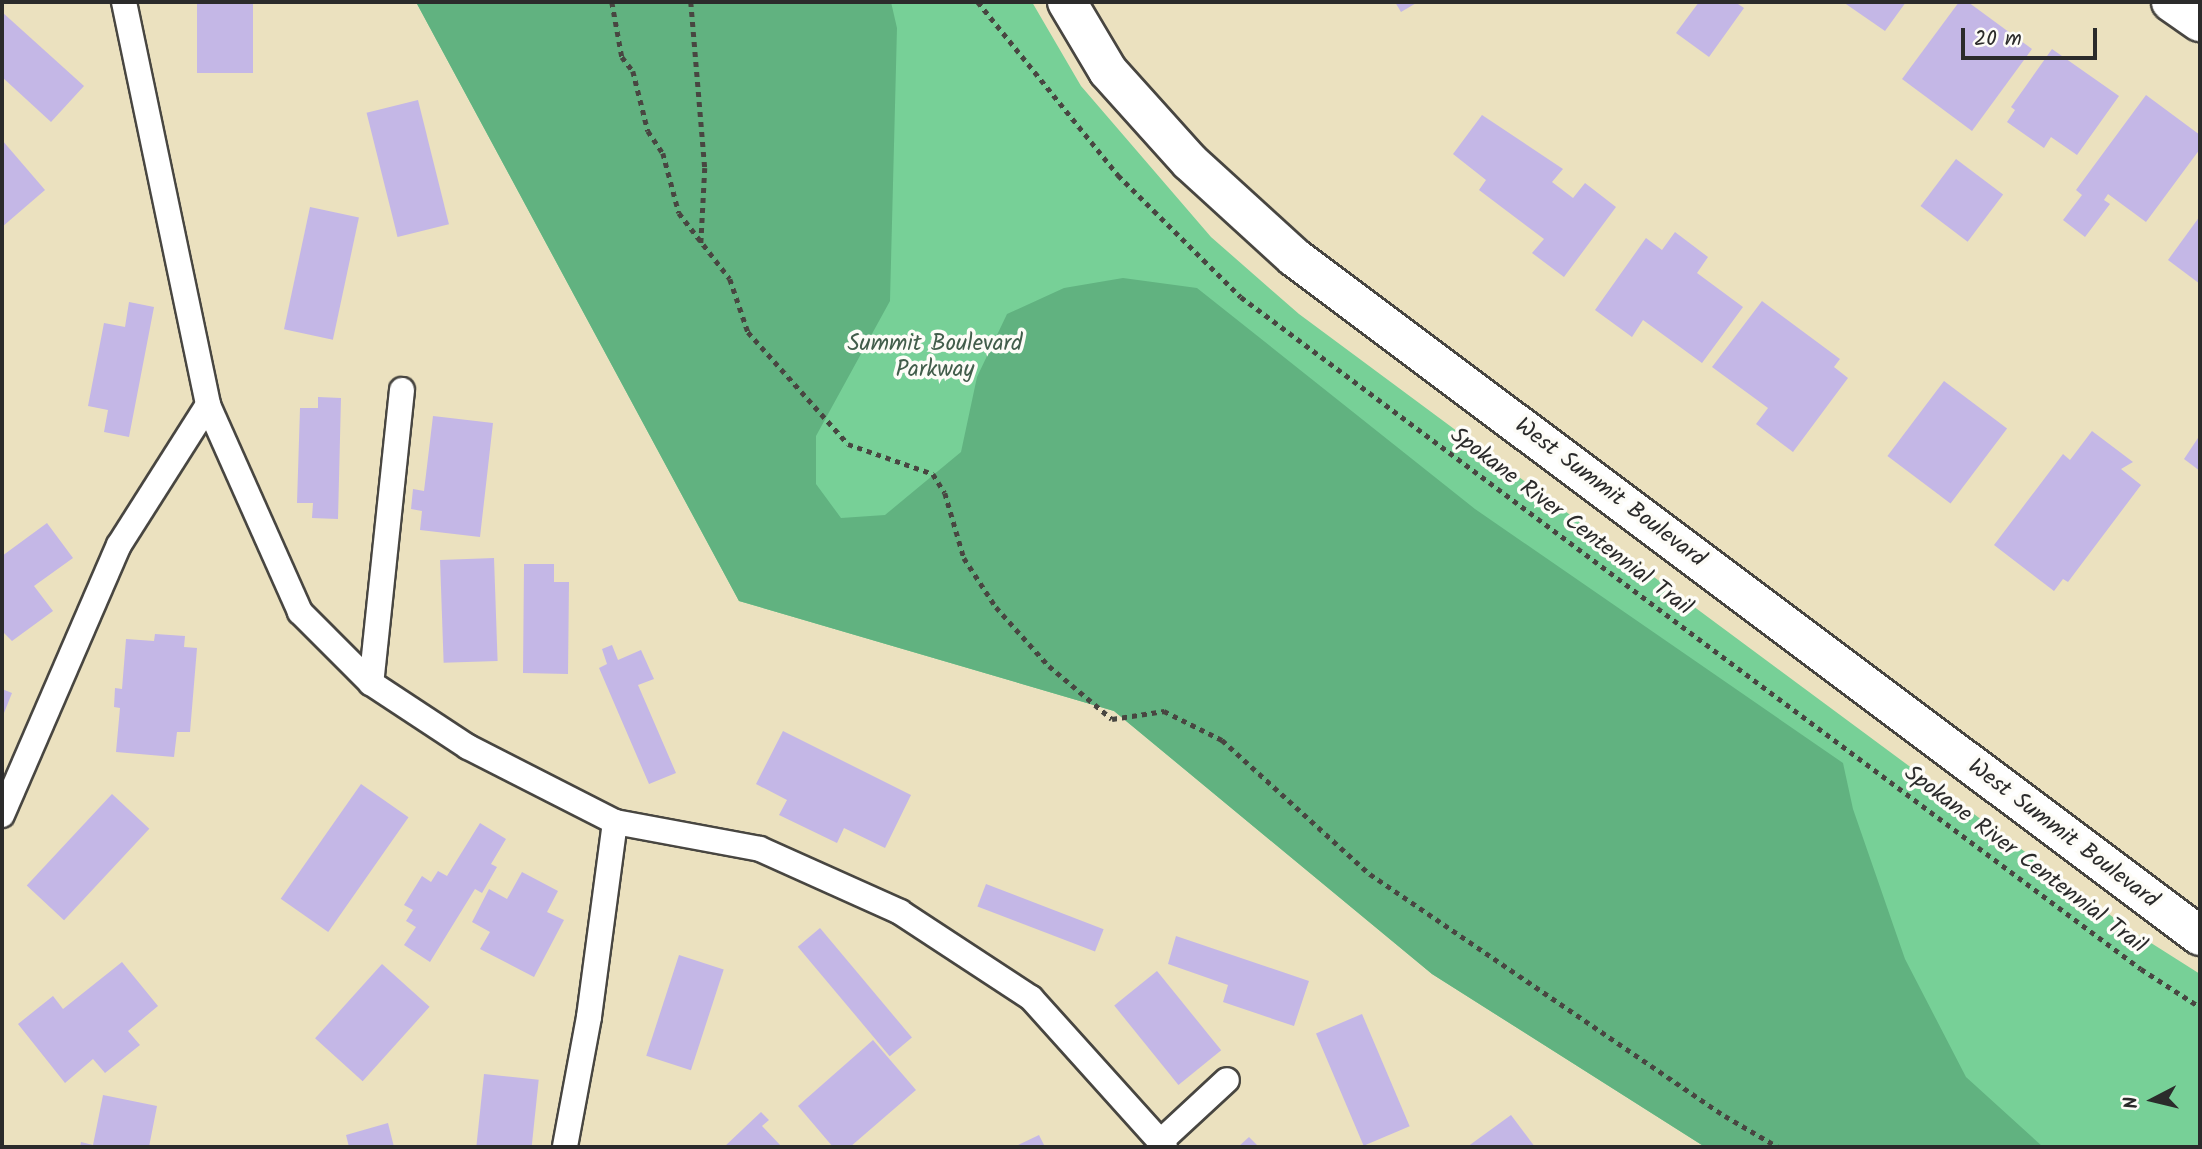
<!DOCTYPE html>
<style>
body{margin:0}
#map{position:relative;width:2202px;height:1149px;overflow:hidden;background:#ebe1bf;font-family:Kalam,sans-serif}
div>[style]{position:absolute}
.green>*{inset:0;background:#77d097}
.forest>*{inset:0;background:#61b280}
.building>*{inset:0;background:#c4b7e6;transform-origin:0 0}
.path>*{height:4.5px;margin-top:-2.25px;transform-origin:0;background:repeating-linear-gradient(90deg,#484641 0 5px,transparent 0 10px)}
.roads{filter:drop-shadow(2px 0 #484641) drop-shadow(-2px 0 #484641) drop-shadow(0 2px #484641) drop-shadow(0 -2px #484641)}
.lane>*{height:24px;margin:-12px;padding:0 12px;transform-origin:12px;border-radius:12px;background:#fff}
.street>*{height:38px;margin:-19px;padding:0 19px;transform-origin:19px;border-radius:19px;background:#fff}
.secondary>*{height:38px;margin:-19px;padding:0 19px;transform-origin:19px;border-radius:19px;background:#fff}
span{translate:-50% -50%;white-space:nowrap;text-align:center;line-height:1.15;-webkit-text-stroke:7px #fdfcf7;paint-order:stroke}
.park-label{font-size:23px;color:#425d4b}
.street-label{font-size:23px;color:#2b2b2b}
.frame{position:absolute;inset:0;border:4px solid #2b2b2b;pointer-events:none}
.north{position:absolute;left:2118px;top:1065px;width:70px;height:70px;-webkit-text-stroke:5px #fdfcf7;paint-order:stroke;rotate:263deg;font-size:19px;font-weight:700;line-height:28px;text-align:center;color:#2b2b2b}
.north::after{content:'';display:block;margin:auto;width:24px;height:32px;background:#2b2b2b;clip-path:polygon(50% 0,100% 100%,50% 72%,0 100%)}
.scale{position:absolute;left:1961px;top:28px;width:136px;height:32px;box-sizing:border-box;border:4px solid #2b2b2b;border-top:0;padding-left:9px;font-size:21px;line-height:24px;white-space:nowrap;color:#2b2b2b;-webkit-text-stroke:5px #fdfcf7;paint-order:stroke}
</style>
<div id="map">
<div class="green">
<div style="clip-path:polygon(416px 2px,1032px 2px,1081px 86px,1211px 237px,1299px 314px,2129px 929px,2200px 974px,2200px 1147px,1705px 1147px,1432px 974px,1114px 711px,739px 601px)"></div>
</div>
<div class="forest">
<div style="clip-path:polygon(416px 2px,891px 2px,897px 28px,890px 301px,816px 436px,816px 484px,841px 518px,885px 515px,961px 452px,977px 377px,1007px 314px,1064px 288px,1123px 278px,1197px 288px,1475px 509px,1843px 763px,1853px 809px,1905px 959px,1966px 1077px,2043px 1147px,1705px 1147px,1432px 974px,1114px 711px,739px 601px)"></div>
</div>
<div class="building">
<div style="left:197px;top:2px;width:56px;height:71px"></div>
<div style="clip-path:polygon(1395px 2px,1418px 2px,1401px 12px)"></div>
<div style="clip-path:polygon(1699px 2px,1735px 2px,1744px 8px,1709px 57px,1676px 33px)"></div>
<div style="clip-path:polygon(1843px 2px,1906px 2px,1885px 31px)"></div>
<div style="clip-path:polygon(1959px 2px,1968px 2px,2032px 49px,1972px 131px,1902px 79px)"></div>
<div style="clip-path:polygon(2px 12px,84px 86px,51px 122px,2px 77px)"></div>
<div style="clip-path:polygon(2052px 49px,2119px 96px,2077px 155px,2051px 137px,2044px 148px,2007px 122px,2015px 110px,2011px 107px)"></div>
<div style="clip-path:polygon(2146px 95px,2200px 135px,2200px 149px,2146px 222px,2108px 194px,2104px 200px,2110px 204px,2085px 237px,2063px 220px,2082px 195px,2076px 190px)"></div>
<div style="left:418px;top:100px;width:128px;height:53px;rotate:76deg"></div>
<div style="clip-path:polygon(1482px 115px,1563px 169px,1552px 182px,1573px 198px,1585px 183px,1616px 207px,1564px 277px,1532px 253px,1544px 239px,1479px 190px,1486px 180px,1453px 154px)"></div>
<div style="clip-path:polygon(2px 140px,45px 190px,2px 227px)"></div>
<div style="left:1956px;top:159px;width:59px;height:59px;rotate:37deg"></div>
<div style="left:310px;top:207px;width:50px;height:125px;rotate:12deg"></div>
<div style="clip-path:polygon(2200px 216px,2200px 284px,2168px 260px)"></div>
<div style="clip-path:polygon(1675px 232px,1708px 257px,1697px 273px,1743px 307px,1702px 363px,1643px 320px,1632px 337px,1595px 310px,1646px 238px,1662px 250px)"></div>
<div style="clip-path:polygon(1762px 301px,1840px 359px,1834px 367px,1848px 378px,1793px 452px,1756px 424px,1768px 408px,1712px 367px)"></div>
<div style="clip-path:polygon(129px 302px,154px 307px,129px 437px,104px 432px,108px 410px,88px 406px,104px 323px,125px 327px)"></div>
<div style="left:1944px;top:381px;width:79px;height:94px;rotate:37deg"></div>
<div style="clip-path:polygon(318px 397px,341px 398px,338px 519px,312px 518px,313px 503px,297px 503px,300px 408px,318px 408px)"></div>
<div style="clip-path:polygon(433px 416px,493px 423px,480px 537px,420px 530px,422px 511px,411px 509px,413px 489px,424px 491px)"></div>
<div style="clip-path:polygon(2092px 431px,2133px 462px,2121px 469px,2141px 485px,2068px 582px,2063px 579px,2054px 591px,1994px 545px,2063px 454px,2070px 460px)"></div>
<div style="clip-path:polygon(2200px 435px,2200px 471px,2184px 459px)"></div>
<div style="clip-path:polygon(47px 523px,73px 558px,34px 586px,53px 611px,12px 641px,2px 631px,2px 556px)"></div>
<div style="left:494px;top:558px;width:103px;height:54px;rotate:88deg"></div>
<div style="clip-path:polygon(524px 564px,554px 564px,554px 582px,569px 582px,568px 674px,523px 673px)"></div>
<div style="clip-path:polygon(155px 634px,185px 636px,184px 647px,197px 648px,190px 732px,177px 732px,174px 757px,116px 752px,120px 708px,114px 707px,115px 688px,122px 689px,126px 639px,154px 641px)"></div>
<div style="clip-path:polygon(612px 645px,618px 660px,641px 650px,654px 679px,638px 685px,676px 773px,649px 784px,599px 668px,607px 664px,602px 649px)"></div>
<div style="clip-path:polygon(2px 689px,12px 693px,2px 718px)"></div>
<div style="clip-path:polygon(783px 731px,911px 795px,885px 848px,844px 828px,837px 843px,779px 815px,787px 800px,756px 784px)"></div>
<div style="left:361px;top:784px;width:58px;height:140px;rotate:35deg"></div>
<div style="left:112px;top:794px;width:51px;height:125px;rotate:43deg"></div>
<div style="clip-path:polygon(480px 823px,506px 839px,491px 864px,497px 867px,482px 893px,475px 889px,430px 962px,404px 945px,416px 927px,406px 921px,413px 910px,404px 905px,422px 876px,431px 882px,438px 871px,447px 876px)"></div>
<div style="clip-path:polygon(522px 872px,558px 891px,547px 912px,564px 920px,534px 977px,480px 949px,490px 932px,472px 922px,489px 889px,507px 899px)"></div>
<div style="left:986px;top:884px;width:126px;height:24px;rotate:21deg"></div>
<div style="left:820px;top:928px;width:143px;height:29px;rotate:50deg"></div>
<div style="clip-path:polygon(1176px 936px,1309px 981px,1294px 1026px,1223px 1002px,1228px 985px,1168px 964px)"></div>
<div style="left:679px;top:955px;width:47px;height:106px;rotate:18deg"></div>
<div style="clip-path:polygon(122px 962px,158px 1006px,128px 1031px,140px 1045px,105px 1073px,93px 1059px,65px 1083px,18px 1024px,53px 996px,63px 1009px)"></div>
<div style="left:382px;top:964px;width:64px;height:100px;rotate:42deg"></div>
<div style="left:1157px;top:971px;width:102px;height:55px;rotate:51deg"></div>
<div style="left:1362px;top:1014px;width:122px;height:50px;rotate:67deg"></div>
<div style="clip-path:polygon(873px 1040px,916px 1090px,850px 1147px,833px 1147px,798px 1106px)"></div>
<div style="left:484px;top:1074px;width:55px;height:74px;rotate:6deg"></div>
<div style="clip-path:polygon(103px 1095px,157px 1106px,149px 1147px,80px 1147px,81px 1142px,93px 1145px)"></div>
<div style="clip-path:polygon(761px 1112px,769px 1120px,762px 1126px,782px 1147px,724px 1147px)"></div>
<div style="clip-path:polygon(1511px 1115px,1535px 1147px,1467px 1147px)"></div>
<div style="clip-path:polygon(388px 1123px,394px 1147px,349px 1147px,346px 1135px)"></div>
<div style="clip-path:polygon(1039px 1135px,1045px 1147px,1014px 1147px)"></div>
<div style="clip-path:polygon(1249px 1137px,1259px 1147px,1238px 1147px)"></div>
</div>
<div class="path">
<div style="left:612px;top:2px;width:56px;rotate:79.7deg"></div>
<div style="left:622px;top:57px;width:18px;rotate:52deg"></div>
<div style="left:633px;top:71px;width:62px;rotate:76deg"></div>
<div style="left:648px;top:131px;width:27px;rotate:56deg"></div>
<div style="left:663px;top:153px;width:62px;rotate:75.1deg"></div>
<div style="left:679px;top:213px;width:83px;rotate:52.3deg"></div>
<div style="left:730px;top:279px;width:56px;rotate:71.2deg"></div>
<div style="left:748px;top:332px;width:150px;rotate:48.2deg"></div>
<div style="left:848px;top:444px;width:90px;rotate:19.4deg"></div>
<div style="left:933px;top:474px;width:22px;rotate:58deg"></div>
<div style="left:945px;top:493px;width:68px;rotate:73.7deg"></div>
<div style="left:964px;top:558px;width:59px;rotate:56.9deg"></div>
<div style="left:996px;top:607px;width:79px;rotate:48.1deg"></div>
<div style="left:1049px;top:666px;width:82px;rotate:40.1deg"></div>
<div style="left:1112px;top:719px;width:53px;rotate:-8.7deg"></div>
<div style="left:1164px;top:711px;width:65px;rotate:26.6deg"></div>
<div style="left:1222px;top:740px;width:200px;rotate:42.2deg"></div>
<div style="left:1370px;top:874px;width:430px;rotate:34.3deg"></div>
<div style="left:1725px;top:1116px;width:61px;rotate:30.3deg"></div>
<div style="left:691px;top:2px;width:167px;rotate:85.2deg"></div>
<div style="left:705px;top:168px;width:77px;rotate:93deg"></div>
<div style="left:978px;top:2px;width:223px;rotate:51deg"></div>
<div style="left:1118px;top:175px;width:173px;rotate:44.8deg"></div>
<div style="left:1241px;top:297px;width:1123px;rotate:36.75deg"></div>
<div style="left:2141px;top:969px;width:70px;rotate:32.8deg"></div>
</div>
<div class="roads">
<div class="lane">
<div style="left:124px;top:2px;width:412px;rotate:78.2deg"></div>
<div style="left:208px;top:405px;width:227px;rotate:66deg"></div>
<div style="left:300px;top:612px;width:100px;rotate:45deg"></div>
<div style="left:402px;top:390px;width:295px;rotate:96deg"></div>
<div style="left:371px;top:683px;width:116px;rotate:33.4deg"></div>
<div style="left:468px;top:747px;width:165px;rotate:27deg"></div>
<div style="left:615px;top:822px;width:197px;rotate:97.6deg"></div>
<div style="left:589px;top:1017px;width:132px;rotate:100.5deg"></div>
<div style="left:2px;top:815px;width:294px;rotate:-66.6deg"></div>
<div style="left:119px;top:545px;width:166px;rotate:-57.6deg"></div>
<div style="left:615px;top:822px;width:147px;rotate:10.5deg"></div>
<div style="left:760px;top:849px;width:154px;rotate:24.2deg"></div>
<div style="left:900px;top:912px;width:157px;rotate:33.3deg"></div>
<div style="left:1031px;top:998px;width:200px;rotate:48deg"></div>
<div style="left:1160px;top:1142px;width:91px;rotate:-42.8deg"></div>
</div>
<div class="street">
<div style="left:2171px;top:2px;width:35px;rotate:35deg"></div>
</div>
<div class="secondary">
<div style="left:1067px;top:2px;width:80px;rotate:59.3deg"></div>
<div style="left:1108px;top:71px;width:122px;rotate:48deg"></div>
<div style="left:1190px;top:162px;width:141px;rotate:42.4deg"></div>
<div style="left:1294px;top:257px;width:1132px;rotate:36.85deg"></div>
</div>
</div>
<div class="park-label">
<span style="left:935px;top:357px">Summit Boulevard<br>Parkway</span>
</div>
<div class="street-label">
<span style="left:1610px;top:493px;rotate:37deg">West Summit Boulevard</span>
<span style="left:1571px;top:522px;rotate:37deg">Spokane River Centennial Trail</span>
<span style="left:2063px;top:834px;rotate:37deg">West Summit Boulevard</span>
<span style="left:2025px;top:860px;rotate:37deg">Spokane River Centennial Trail</span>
</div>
<div class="frame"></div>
<div class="north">N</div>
<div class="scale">20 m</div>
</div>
